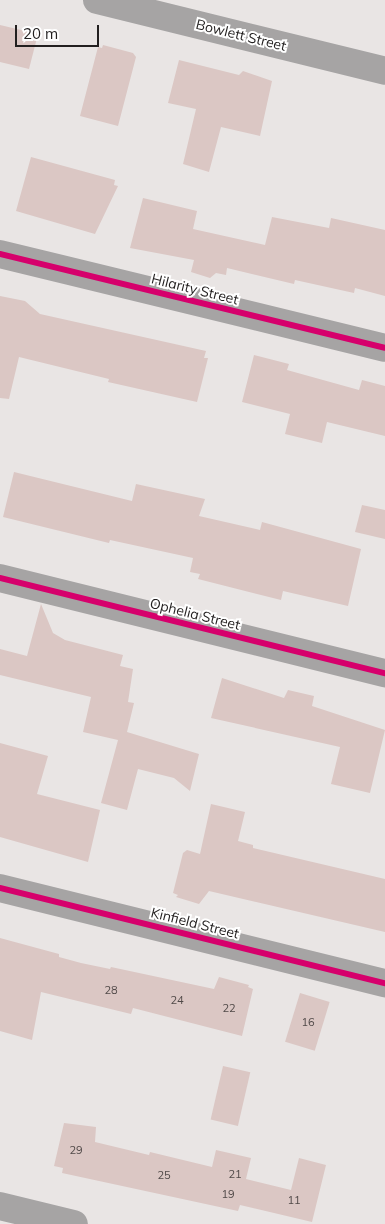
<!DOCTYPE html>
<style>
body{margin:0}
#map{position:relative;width:385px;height:1224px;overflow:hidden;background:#e9e5e4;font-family:Mulish,sans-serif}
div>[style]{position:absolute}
.building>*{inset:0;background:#dbc7c4;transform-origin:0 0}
.minor>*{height:28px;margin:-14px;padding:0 14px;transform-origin:14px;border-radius:14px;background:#a6a4a4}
.cycleway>*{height:6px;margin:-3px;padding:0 3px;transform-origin:3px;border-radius:3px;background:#d6006c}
span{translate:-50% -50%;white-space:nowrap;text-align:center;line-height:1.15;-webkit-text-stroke:4px #fff;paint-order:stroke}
.number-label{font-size:11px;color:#504948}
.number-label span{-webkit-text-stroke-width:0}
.street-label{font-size:14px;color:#221f1f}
.scale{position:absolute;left:15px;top:25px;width:84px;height:22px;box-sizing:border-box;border:2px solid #221f1f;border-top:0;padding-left:6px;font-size:15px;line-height:18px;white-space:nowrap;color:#221f1f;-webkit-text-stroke:4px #fff;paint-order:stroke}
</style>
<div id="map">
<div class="building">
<div style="clip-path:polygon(0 25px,38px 34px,29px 69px,0 62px)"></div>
<div style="clip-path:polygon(103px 45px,133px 53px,136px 57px,118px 126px,80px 116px,98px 47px,102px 48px)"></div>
<div style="clip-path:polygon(179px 60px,239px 75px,243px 71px,272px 81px,260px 136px,221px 127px,209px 172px,183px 164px,196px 109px,168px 103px)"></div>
<div style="clip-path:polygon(31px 157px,115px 180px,114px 185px,118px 186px,95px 234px,16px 211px)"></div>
<div style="clip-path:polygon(143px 198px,197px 211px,193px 229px,265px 245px,272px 217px,329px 228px,331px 218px,385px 230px,385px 296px,355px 288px,354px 293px,295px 280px,294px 284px,227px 268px,226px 275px,216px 273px,210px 278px,191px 272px,194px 260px,130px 248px)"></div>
<div style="clip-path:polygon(0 296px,25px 301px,40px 314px,206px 351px,204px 358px,208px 358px,197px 402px,108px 382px,109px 379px,19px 357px,9px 399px,0 398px)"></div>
<div style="clip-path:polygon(254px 355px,289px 364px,287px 370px,359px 390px,362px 380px,385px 386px,385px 436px,327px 422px,322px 443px,285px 434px,290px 414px,242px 402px)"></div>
<div style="clip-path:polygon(14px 472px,132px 501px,136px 484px,205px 499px,199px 516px,260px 530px,262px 522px,361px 549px,348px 606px,283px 591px,281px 600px,198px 579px,200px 574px,190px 572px,193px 558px,110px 540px,109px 543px,3px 517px)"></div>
<div style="clip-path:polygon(362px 505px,385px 510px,385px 539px,355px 532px)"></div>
<div style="clip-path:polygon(41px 604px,53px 633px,65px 640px,123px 655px,120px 666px,133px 669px,128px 702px,134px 703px,127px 732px,199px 754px,190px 791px,174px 778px,138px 769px,127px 810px,101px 803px,118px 740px,83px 732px,91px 697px,0 675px,0 649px,27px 656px)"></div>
<div style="clip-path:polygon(222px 678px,284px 698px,288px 690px,314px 696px,312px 706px,385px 730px,370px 793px,331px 784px,340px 747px,211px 718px)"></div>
<div style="clip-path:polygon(0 743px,48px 756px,37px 794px,100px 810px,88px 862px,0 837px)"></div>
<div style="clip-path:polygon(211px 804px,245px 812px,238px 841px,253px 845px,253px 848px,385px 879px,385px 932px,209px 891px,199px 904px,176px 897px,178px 895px,173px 893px,183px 853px,187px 850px,200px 854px)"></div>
<div style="clip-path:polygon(0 938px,59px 954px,59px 957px,81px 963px,110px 969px,111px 967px,214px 989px,219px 977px,249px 985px,248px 987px,253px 989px,242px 1036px,133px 1008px,131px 1014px,41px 992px,32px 1040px,0 1031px)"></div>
<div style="left:300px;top:993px;width:31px;height:51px;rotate:17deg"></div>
<div style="left:223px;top:1066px;width:28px;height:55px;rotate:13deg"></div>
<div style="clip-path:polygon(64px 1123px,96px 1127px,95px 1142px,149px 1155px,150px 1152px,212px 1167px,216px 1150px,251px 1158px,246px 1179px,291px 1190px,299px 1158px,326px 1165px,312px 1222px,240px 1205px,238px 1211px,62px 1173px,63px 1168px,54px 1166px)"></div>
</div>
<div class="minor">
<div style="left:97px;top:0;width:297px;rotate:13.8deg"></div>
<div style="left:0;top:254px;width:396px;rotate:13.7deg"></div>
<div style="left:0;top:578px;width:397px;rotate:13.9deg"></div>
<div style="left:0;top:888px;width:397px;rotate:13.9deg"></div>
<div style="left:0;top:1206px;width:76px;rotate:13.7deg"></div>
</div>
<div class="cycleway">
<div style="left:0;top:254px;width:396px;rotate:13.7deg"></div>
<div style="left:0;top:578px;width:397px;rotate:13.9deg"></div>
<div style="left:0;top:888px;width:397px;rotate:13.9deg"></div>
</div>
<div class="number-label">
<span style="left:111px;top:990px">28</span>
<span style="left:177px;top:1000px">24</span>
<span style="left:229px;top:1008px">22</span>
<span style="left:308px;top:1022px">16</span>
<span style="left:76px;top:1150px">29</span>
<span style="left:235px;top:1174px">21</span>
<span style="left:164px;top:1175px">25</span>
<span style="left:228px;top:1194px">19</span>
<span style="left:294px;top:1200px">11</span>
</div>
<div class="street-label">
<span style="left:241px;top:35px;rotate:14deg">Bowlett Street</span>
<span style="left:195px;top:289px;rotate:14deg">Hilarity Street</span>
<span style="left:195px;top:614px;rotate:14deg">Ophelia Street</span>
<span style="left:195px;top:923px;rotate:14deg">Kinfield Street</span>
</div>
<div class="scale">20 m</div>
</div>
